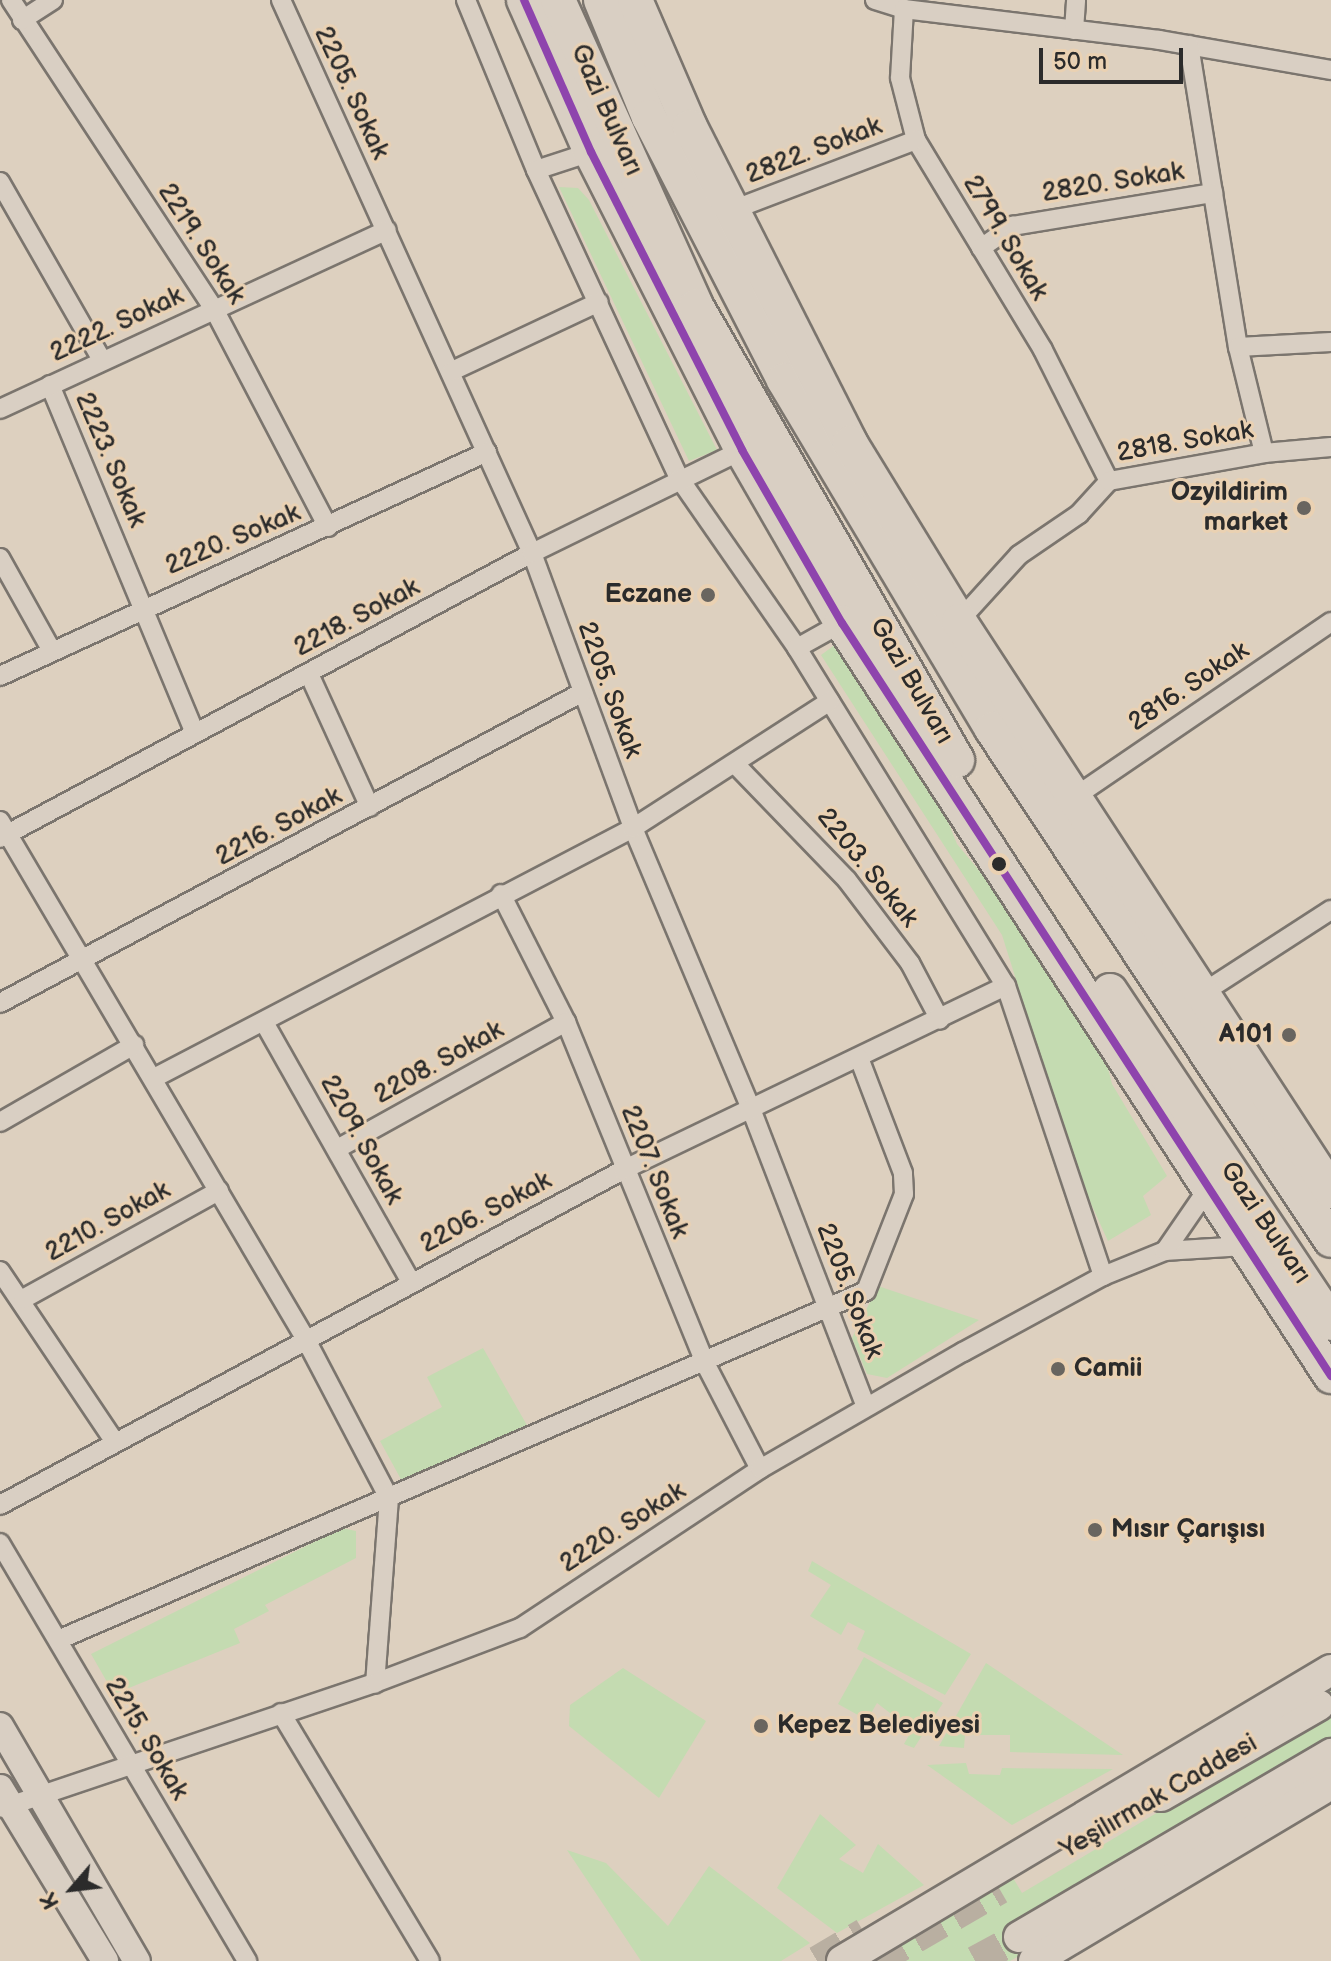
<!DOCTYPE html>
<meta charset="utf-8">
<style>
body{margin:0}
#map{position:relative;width:1331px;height:1961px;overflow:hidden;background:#ddd0bf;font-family:"Balsamiq Sans",sans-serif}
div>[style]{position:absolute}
.green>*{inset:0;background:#c4dbb1}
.primary-tunnel>*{height:30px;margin-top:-15px;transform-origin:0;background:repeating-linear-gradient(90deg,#b9afa1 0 30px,transparent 0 45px)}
.roads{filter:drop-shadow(2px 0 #7b756e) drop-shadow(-2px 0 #7b756e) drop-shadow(0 2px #7b756e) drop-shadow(0 -2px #7b756e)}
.street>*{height:18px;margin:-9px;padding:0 9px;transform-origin:9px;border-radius:9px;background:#d9cfc3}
.secondary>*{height:26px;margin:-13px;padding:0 13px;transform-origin:13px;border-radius:13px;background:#d9cfc3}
.primary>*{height:30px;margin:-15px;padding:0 15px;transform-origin:15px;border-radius:15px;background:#d9cfc3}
.highway>*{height:34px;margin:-17px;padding:0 17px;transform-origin:17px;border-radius:17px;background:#d9cfc3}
.bus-1>*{height:8px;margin:-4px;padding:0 4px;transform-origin:4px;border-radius:4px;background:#8e44ad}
.dots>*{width:22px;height:22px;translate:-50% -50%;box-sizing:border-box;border:4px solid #ead1b2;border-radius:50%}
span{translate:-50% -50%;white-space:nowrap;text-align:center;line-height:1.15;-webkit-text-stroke:6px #ead1b2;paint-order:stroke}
.street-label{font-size:26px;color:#2b2b2b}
.poi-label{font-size:26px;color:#2b2b2b;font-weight:700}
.right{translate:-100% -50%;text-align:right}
.left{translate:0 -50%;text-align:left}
.north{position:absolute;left:32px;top:1849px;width:80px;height:80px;-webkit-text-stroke:6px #ead1b2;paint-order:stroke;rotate:242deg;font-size:22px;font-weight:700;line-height:32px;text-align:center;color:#2b2b2b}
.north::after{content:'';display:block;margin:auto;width:28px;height:36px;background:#2b2b2b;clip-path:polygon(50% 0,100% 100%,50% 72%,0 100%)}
.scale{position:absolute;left:1039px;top:48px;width:144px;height:36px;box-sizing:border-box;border:4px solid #2b2b2b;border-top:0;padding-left:10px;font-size:24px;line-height:28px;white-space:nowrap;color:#2b2b2b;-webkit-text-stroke:6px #ead1b2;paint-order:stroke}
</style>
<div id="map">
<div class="green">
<div style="clip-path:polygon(559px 187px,578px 188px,589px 200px,717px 450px,689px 461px)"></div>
<div style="clip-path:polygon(836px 644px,947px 819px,957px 844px,1000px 896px,1103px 1049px,1112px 1084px,1167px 1176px,1143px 1196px,1151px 1215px,1108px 1241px,1077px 1173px,1002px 935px,821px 655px)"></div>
<div style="clip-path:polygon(878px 1286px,979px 1320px,887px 1378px,867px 1374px,852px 1338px)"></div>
<div style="clip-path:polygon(483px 1348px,528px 1427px,403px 1483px,380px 1441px,442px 1407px,427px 1377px)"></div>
<div style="clip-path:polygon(342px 1528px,356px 1531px,356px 1558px,265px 1605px,269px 1611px,234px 1629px,240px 1643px,114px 1694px,91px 1654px)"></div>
<div style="clip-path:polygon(812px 1561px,971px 1654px,945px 1695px,857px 1649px,865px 1631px,848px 1622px,841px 1635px,810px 1616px,831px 1585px,808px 1571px)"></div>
<div style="clip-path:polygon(864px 1657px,943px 1703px,914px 1748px,904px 1744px,912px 1730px,877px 1703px,867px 1720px,838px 1704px)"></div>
<div style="clip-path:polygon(986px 1663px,1123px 1755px,1010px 1752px,1010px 1735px,965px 1735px,964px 1748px,939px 1746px)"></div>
<div style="clip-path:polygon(623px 1668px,706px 1721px,659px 1798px,569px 1726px,570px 1705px)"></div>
<div style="clip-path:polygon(1331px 1682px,1331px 1743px,1042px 1943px,1010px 1961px,864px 1961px,1012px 1876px,1022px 1893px,1323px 1714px,1311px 1694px)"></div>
<div style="clip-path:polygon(966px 1763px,969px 1774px,1000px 1775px,1002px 1768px,1113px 1769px,1012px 1825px,927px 1765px)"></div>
<div style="clip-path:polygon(820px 1814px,856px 1845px,839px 1859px,863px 1873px,878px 1844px,924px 1885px,837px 1933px,777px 1888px)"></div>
<div style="clip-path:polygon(567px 1850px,606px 1863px,668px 1926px,709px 1866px,810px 1943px,781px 1961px,641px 1961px)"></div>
</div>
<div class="primary-tunnel">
<div style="left:817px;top:1961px;width:55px;rotate:-30.8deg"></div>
<div style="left:876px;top:1961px;width:143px;rotate:-30.1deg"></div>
<div style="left:975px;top:1961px;width:50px;rotate:-28.6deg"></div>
</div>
<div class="roads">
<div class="street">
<div style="left:11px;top:0;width:370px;rotate:56.7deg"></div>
<div style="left:214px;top:309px;width:246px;rotate:62.4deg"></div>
<div style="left:281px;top:0;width:607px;rotate:65.59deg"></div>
<div style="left:532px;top:553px;width:293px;rotate:69.8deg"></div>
<div style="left:633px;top:828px;width:305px;rotate:67.2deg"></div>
<div style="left:751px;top:1109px;width:319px;rotate:68.9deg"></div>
<div style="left:466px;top:0;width:184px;rotate:67.6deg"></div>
<div style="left:536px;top:170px;width:340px;rotate:65.1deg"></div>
<div style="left:679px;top:478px;width:207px;rotate:55.2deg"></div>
<div style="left:797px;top:648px;width:397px;rotate:58.3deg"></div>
<div style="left:1006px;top:986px;width:306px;rotate:71.5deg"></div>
<div style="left:875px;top:0;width:30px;rotate:17deg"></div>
<div style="left:904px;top:9px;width:257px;rotate:6.9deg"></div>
<div style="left:1159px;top:40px;width:175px;rotate:9.9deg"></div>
<div style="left:904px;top:9px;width:69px;rotate:93.3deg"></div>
<div style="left:900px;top:78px;width:64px;rotate:75.5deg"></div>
<div style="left:916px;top:140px;width:245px;rotate:58.8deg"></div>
<div style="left:1043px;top:350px;width:147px;rotate:63.3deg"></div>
<div style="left:22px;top:20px;width:37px;rotate:-33deg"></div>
<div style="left:1074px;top:30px;width:30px;rotate:-86deg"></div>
<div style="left:1189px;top:45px;width:306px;rotate:80.8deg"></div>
<div style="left:1238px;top:347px;width:109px;rotate:76.2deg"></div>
<div style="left:536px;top:170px;width:58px;rotate:-18.1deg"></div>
<div style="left:0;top:182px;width:205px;rotate:60.2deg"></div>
<div style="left:730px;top:211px;width:199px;rotate:-20.9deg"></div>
<div style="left:981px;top:248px;width:39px;rotate:-35deg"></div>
<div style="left:1013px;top:226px;width:203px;rotate:-9.4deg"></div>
<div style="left:1238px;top:347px;width:93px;rotate:-3.1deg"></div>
<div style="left:452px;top:371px;width:162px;rotate:-25.1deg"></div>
<div style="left:50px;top:385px;width:377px;rotate:67.4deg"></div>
<div style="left:0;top:409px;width:426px;rotate:-24.8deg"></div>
<div style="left:0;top:558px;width:107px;rotate:60.8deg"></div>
<div style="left:959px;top:621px;width:89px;rotate:-47.7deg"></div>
<div style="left:1019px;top:555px;width:73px;rotate:-34.3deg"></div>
<div style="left:1079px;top:514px;width:45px;rotate:-47.7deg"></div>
<div style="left:1109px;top:481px;width:158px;rotate:-10.2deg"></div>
<div style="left:1264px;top:453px;width:67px;rotate:-5.1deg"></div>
<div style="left:797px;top:648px;width:51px;rotate:-29.1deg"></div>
<div style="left:309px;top:674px;width:146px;rotate:65.4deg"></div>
<div style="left:0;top:676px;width:536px;rotate:-24.7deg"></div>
<div style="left:735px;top:764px;width:161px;rotate:46deg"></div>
<div style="left:847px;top:880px;width:104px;rotate:52.8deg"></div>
<div style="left:910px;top:963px;width:64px;rotate:62.2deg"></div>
<div style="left:1076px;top:796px;width:309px;rotate:-34.3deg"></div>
<div style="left:0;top:821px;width:600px;rotate:59.46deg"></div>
<div style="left:305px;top:1338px;width:181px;rotate:62.3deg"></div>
<div style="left:389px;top:1498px;width:186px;rotate:94.3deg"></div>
<div style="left:0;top:838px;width:604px;rotate:-28.18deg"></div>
<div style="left:532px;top:553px;width:234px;rotate:-26.1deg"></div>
<div style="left:501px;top:894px;width:144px;rotate:63.1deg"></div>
<div style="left:566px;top:1022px;width:368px;rotate:67.8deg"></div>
<div style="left:705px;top:1363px;width:119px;rotate:62.6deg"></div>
<div style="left:1201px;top:994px;width:155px;rotate:-32.9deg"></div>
<div style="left:0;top:1003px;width:659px;rotate:-28.08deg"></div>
<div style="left:265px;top:1024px;width:296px;rotate:60.5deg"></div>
<div style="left:154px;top:1078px;width:540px;rotate:-27.56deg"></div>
<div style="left:633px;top:828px;width:234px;rotate:-32.8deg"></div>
<div style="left:0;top:1122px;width:155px;rotate:-29.9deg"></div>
<div style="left:337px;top:1149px;width:262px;rotate:-29deg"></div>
<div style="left:1165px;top:1251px;width:79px;rotate:-3.6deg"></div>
<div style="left:0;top:1271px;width:206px;rotate:56.1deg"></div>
<div style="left:23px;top:1299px;width:224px;rotate:-28.9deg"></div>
<div style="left:0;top:1505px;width:707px;rotate:-28.27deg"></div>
<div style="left:623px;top:1170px;width:425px;rotate:-25.7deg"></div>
<div style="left:0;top:1543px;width:486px;rotate:59.4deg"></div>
<div style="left:58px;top:1640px;width:880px;rotate:-23.36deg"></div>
<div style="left:866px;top:1291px;width:104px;rotate:-68.6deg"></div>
<div style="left:904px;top:1194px;width:21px;rotate:-93deg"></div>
<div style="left:903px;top:1173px;width:123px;rotate:-110.9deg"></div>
<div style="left:281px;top:1713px;width:289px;rotate:59deg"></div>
<div style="left:3px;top:1808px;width:392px;rotate:-18.6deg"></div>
<div style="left:375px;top:1683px;width:155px;rotate:-20.8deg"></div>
<div style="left:520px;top:1628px;width:288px;rotate:-33.5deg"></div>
<div style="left:760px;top:1469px;width:234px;rotate:-30deg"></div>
<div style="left:963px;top:1352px;width:159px;rotate:-28.5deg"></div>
<div style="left:1103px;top:1276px;width:67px;rotate:-22deg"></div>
<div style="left:1165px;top:1251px;width:74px;rotate:-55.5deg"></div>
</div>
<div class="secondary">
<div style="left:0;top:1726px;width:272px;rotate:59.8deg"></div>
<div style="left:0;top:1788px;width:202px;rotate:58.7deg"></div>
</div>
<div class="primary">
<div style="left:1161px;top:1796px;width:182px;rotate:-29.9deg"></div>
<div style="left:1019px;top:1937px;width:362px;rotate:-30.4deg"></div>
<div style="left:842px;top:1961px;width:569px;rotate:-30.76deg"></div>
<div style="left:1034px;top:1961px;width:346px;rotate:-30.8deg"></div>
</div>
<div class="highway">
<div style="left:524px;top:0;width:166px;rotate:66.2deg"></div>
<div style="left:591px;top:152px;width:334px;rotate:63.1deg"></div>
<div style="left:742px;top:450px;width:200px;rotate:60deg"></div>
<div style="left:842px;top:623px;width:898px;rotate:57deg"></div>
<div style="left:558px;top:0;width:336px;rotate:65.7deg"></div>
<div style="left:696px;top:306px;width:524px;rotate:60.11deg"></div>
<div style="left:601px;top:0;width:126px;rotate:67.7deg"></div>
<div style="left:649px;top:117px;width:296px;rotate:62.8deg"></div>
<div style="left:784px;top:380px;width:406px;rotate:59.2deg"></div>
<div style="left:992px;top:729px;width:613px;rotate:56.44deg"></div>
<div style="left:635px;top:0;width:138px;rotate:66.6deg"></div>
<div style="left:690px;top:127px;width:354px;rotate:63.1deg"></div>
<div style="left:850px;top:443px;width:209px;rotate:58.5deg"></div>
<div style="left:959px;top:621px;width:681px;rotate:56.87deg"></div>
<div style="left:1110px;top:991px;width:399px;rotate:56.3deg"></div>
</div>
</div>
<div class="bus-1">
<div style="left:524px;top:0;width:166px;rotate:66.2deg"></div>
<div style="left:591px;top:152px;width:334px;rotate:63.1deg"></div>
<div style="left:742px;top:450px;width:200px;rotate:60deg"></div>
<div style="left:842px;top:623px;width:898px;rotate:57deg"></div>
</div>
<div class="dots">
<div style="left:1304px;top:508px;background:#69655f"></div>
<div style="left:708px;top:595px;background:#69655f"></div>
<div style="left:999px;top:864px;background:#2b2b2b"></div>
<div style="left:1289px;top:1035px;background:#69655f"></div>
<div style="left:1058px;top:1369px;background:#69655f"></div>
<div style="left:1095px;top:1530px;background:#69655f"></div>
<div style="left:761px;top:1726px;background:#69655f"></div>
</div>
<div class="street-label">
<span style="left:351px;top:93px;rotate:65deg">2205. Sokak</span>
<span style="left:606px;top:110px;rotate:66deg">Gazi Bulvarı</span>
<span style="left:814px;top:151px;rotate:-21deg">2822. Sokak</span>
<span style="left:1113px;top:183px;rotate:-9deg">2820. Sokak</span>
<span style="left:1005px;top:238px;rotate:59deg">2799. Sokak</span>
<span style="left:201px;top:244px;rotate:57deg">2219. Sokak</span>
<span style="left:117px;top:325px;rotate:-25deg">2222. Sokak</span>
<span style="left:1185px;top:442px;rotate:-10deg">2818. Sokak</span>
<span style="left:110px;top:460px;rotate:67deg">2223. Sokak</span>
<span style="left:233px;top:540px;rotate:-23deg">2220. Sokak</span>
<span style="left:357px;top:618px;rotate:-28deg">2218. Sokak</span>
<span style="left:911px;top:681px;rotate:60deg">Gazi Bulvarı</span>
<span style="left:1189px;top:687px;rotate:-34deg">2816. Sokak</span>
<span style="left:609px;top:690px;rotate:70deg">2205. Sokak</span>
<span style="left:279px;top:827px;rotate:-28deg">2216. Sokak</span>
<span style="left:867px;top:868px;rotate:51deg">2203. Sokak</span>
<span style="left:439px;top:1063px;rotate:-29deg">2208. Sokak</span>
<span style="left:361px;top:1140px;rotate:61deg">2209. Sokak</span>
<span style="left:654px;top:1172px;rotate:68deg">2207. Sokak</span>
<span style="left:486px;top:1213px;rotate:-28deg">2206. Sokak</span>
<span style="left:108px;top:1222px;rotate:-29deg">2210. Sokak</span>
<span style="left:1265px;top:1223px;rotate:56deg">Gazi Bulvarı</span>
<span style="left:849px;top:1291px;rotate:69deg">2205. Sokak</span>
<span style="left:623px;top:1528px;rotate:-33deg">2220. Sokak</span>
<span style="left:146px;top:1739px;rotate:59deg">2215. Sokak</span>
<span style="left:1159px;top:1797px;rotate:-30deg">Yeşilırmak Caddesi</span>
</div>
<div class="poi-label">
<span class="right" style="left:1288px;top:508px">Ozyildirim<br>market</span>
<span class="right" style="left:692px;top:595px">Eczane</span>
<span class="right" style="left:1273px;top:1035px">A101</span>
<span class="left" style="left:1074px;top:1369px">Camii</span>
<span class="left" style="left:1111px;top:1530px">Mısır Çarışısı</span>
<span class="left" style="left:777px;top:1726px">Kepez Belediyesi</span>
</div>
<div class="north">K</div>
<div class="scale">50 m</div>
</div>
